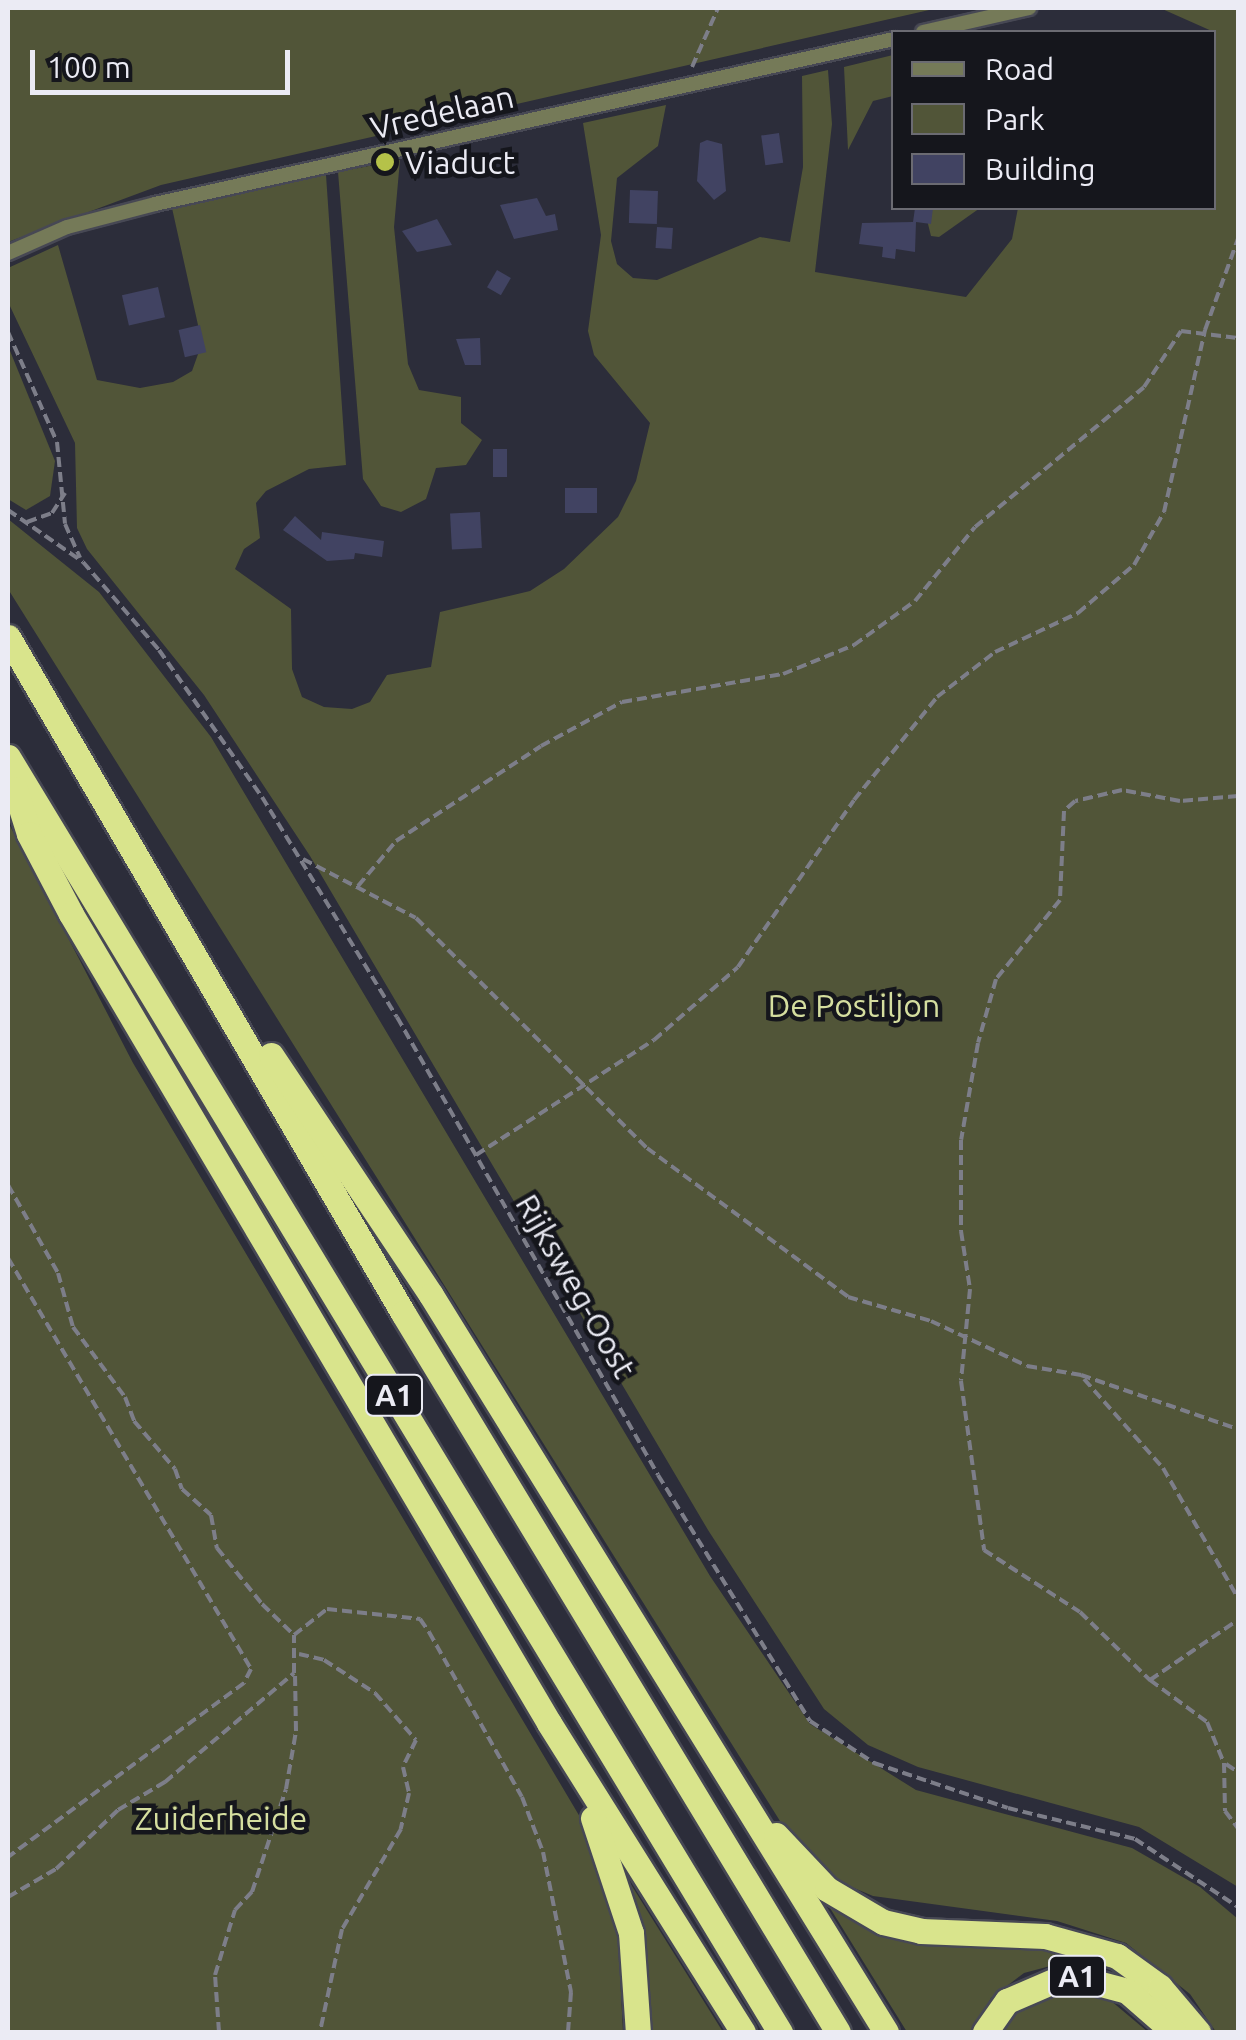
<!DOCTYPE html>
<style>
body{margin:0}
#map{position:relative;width:1246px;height:2040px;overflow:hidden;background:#2c2d3a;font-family:Ubuntu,sans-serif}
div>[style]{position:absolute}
.green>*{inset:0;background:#515538}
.building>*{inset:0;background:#414362;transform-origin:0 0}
.path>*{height:4px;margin-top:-2px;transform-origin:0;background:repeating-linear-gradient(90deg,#7d7e89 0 10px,transparent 0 15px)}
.roads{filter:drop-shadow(2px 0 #474854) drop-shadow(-2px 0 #474854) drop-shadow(0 2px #474854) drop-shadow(0 -2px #474854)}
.street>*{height:14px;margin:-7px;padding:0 7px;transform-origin:7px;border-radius:7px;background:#757a58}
.highway>*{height:25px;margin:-12.5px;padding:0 12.5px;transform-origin:12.5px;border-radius:12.5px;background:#d9e48c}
.dots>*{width:28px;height:28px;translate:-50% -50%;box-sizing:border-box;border:5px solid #15161c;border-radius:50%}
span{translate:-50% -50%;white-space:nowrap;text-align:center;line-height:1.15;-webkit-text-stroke:9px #15161c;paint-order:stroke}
.shield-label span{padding:2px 8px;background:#15161c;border:2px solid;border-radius:8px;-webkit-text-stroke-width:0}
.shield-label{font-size:30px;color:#ebebf4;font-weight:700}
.street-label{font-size:32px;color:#ebebf4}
.poi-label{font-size:32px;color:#ebebf4}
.left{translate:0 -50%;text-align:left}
.park-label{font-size:32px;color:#d5de9f}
.frame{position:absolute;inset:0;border:10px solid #ebebf4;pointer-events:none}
.legend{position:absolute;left:891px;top:30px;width:325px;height:180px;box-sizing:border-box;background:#15161c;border:2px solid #6b6b72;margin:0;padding:12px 18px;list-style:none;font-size:30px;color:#ebebf4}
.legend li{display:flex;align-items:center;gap:20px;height:50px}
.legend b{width:50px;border:2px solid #6b6b72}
.scale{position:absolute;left:30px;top:50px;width:260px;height:45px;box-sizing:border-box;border:5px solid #ebebf4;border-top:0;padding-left:12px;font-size:30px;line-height:35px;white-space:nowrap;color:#ebebf4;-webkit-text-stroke:8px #15161c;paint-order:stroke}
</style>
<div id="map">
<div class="green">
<div style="clip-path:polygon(8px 8px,938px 8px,161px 185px,8px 242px)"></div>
<div style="clip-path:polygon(1160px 8px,1238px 8px,1238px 1887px,1139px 1827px,918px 1767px,868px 1745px,824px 1709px,708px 1530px,310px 856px,204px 695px,87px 549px,77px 528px,75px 443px,8px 302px,8px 268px,58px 245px,97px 380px,140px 388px,173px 382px,192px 371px,202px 343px,172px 208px,326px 175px,346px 465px,309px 469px,266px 491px,256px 503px,260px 538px,244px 549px,235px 569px,291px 609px,292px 669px,302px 697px,324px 707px,352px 709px,370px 702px,387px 675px,431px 667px,440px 612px,530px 591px,564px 569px,618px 517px,636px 481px,650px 423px,594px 355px,588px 331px,601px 235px,583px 123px,666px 105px,658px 146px,617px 178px,611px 241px,617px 264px,633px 278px,657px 280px,760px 237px,790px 242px,803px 167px,802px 76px,828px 70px,832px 124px,815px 272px,966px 297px,1012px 239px,1018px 208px,1214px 208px,1214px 32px)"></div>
<div style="clip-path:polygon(893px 55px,893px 96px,873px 101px,848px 150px,844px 67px)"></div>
<div style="clip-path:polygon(400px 160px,394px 227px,408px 364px,419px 390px,461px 397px,461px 423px,482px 440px,466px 465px,436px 468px,426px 499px,401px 512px,381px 506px,363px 479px,338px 172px)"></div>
<div style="clip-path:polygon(924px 208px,980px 208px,939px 237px,931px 236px)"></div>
<div style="clip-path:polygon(8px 346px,55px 461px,50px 496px,26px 510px,8px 499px)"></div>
<div style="clip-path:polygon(8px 519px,99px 592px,211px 737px,710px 1576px,810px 1724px,916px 1790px,1132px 1848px,1200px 1887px,1238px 1919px,1238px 2032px,1216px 2032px,1190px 1994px,1126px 1943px,1057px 1921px,873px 1896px,830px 1878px,785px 1829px,8px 589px)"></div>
<div style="clip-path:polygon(8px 822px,133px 1063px,596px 1844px,617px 1914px,623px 2032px,8px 2032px)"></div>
<div style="clip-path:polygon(620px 1867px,723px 2032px,643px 2032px)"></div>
<div style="clip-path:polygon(825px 1900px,898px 1937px,1048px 1946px,1097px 1963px,1069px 1961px,1024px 1973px,991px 1998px,972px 2032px,907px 2032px)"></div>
<div style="clip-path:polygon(1073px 1985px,1110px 2000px,1148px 2032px,997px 2032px,1019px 2004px)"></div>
</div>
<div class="building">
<div style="left:779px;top:133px;width:30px;height:18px;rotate:82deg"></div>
<div style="clip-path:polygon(707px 140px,722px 144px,726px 191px,714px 200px,697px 181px,700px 143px)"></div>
<div style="left:630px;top:190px;width:28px;height:33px;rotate:2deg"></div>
<div style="clip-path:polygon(537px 198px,546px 216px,555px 214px,558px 230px,514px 239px,500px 205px)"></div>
<div style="clip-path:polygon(915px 208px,933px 208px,931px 224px,916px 222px,915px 252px,896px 249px,895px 259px,882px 257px,883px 247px,859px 244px,862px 223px,913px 222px)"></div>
<div style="clip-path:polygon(437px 219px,452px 245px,417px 252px,402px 231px)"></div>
<div style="left:657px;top:227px;width:16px;height:21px;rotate:4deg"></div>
<div style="left:497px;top:270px;width:16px;height:20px;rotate:30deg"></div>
<div style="left:158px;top:287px;width:31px;height:37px;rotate:77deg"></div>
<div style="left:200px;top:325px;width:28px;height:22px;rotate:77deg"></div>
<div style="clip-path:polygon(480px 338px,481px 365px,465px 365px,456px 339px)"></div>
<div style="left:493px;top:449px;width:14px;height:28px"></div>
<div style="left:565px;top:488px;width:32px;height:25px"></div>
<div style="left:480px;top:512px;width:36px;height:30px;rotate:87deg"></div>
<div style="clip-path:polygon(295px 516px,321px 540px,322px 532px,384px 541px,382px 557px,355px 553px,354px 559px,327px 561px,283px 530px)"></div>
</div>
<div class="path">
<div style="left:692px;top:67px;width:64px;rotate:-66.2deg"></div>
<div style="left:8px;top:332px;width:120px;rotate:66deg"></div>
<div style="left:57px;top:442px;width:82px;rotate:84.4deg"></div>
<div style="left:65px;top:524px;width:37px;rotate:66deg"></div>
<div style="left:8px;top:510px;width:91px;rotate:34.7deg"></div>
<div style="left:83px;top:562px;width:116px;rotate:49.2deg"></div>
<div style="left:159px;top:650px;width:179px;rotate:55deg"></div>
<div style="left:262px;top:797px;width:258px;rotate:58.5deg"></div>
<div style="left:397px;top:1017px;width:527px;rotate:60.32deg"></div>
<div style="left:658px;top:1475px;width:289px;rotate:58.3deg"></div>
<div style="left:810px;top:1721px;width:77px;rotate:33.3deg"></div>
<div style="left:874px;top:1763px;width:141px;rotate:18.6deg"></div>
<div style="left:1008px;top:1808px;width:131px;rotate:13.7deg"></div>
<div style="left:1135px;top:1839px;width:123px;rotate:33.4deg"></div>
<div style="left:27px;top:522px;width:27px;rotate:-20deg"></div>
<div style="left:52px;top:513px;width:24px;rotate:-57deg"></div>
<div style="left:1238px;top:796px;width:58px;rotate:175.1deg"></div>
<div style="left:1180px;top:801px;width:59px;rotate:-169.3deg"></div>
<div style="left:1122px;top:790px;width:48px;rotate:166.8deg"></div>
<div style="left:1075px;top:801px;width:15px;rotate:138deg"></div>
<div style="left:1064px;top:811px;width:89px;rotate:92.6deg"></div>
<div style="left:1060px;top:900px;width:102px;rotate:129deg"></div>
<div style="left:996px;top:979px;width:66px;rotate:105.7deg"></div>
<div style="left:978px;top:1043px;width:98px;rotate:99.9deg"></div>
<div style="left:961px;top:1140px;width:91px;rotate:90deg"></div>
<div style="left:961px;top:1231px;width:59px;rotate:81.2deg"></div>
<div style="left:970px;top:1289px;width:92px;rotate:95.6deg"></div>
<div style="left:961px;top:1381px;width:171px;rotate:82.2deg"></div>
<div style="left:984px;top:1550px;width:114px;rotate:32.9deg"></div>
<div style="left:1080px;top:1612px;width:98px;rotate:44.2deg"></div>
<div style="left:1150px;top:1680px;width:107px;rotate:-34.3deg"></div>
<div style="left:303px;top:859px;width:127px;rotate:27.6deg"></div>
<div style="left:416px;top:918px;width:326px;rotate:44.9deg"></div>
<div style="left:647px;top:1148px;width:250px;rotate:36.5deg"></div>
<div style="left:848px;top:1297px;width:86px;rotate:16.1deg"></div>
<div style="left:931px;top:1321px;width:106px;rotate:25.1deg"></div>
<div style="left:1027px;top:1366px;width:55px;rotate:9.5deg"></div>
<div style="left:1081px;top:1375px;width:166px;rotate:19deg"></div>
<div style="left:358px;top:886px;width:59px;rotate:-49.8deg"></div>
<div style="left:396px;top:841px;width:173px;rotate:-33.2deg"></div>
<div style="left:541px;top:746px;width:92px;rotate:-28.5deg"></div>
<div style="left:622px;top:702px;width:163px;rotate:-9.9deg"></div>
<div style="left:783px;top:674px;width:77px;rotate:-22.2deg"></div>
<div style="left:854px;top:645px;width:75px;rotate:-35.8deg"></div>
<div style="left:915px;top:601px;width:95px;rotate:-51deg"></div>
<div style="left:975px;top:527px;width:219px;rotate:-39.6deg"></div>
<div style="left:1144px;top:387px;width:67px;rotate:-56.5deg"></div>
<div style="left:1181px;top:331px;width:57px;rotate:7deg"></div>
<div style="left:476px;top:1155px;width:212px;rotate:-32.9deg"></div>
<div style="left:654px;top:1040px;width:111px;rotate:-41deg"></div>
<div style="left:738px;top:967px;width:203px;rotate:-55.2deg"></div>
<div style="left:854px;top:800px;width:132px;rotate:-51.1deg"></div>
<div style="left:937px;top:697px;width:73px;rotate:-37.8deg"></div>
<div style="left:995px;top:652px;width:92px;rotate:-25.2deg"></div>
<div style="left:1078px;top:613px;width:74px;rotate:-40.6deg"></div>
<div style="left:1134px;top:565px;width:61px;rotate:-60.5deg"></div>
<div style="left:1164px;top:512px;width:187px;rotate:-77.3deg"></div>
<div style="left:1205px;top:330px;width:97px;rotate:-70.1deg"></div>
<div style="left:8px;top:1185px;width:101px;rotate:60.4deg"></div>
<div style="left:58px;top:1273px;width:56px;rotate:74.5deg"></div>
<div style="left:73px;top:1327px;width:87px;rotate:53.4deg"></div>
<div style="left:125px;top:1397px;width:26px;rotate:69deg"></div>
<div style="left:134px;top:1421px;width:63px;rotate:49.5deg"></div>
<div style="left:175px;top:1469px;width:21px;rotate:71deg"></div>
<div style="left:182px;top:1489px;width:39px;rotate:42deg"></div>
<div style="left:211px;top:1515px;width:34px;rotate:80deg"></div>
<div style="left:217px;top:1548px;width:72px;rotate:51.2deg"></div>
<div style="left:262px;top:1604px;width:45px;rotate:44.1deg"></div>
<div style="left:294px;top:1635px;width:42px;rotate:-38.2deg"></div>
<div style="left:327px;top:1609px;width:94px;rotate:6.1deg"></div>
<div style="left:420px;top:1619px;width:16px;rotate:55deg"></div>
<div style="left:429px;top:1632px;width:189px;rotate:60.6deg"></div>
<div style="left:522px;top:1797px;width:59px;rotate:69.1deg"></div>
<div style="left:543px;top:1852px;width:143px;rotate:78.7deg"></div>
<div style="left:571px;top:1992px;width:40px;rotate:94.3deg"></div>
<div style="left:8px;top:1258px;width:477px;rotate:59.4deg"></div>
<div style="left:251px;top:1669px;width:16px;rotate:117deg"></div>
<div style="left:244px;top:1683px;width:293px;rotate:143.6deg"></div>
<div style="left:1084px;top:1379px;width:119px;rotate:48.4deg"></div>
<div style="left:1163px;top:1468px;width:150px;rotate:60deg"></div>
<div style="left:299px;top:1654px;width:26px;rotate:13deg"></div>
<div style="left:324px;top:1660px;width:61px;rotate:32.9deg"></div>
<div style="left:375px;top:1693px;width:62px;rotate:48.9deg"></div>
<div style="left:416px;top:1740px;width:30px;rotate:116deg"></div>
<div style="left:403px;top:1767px;width:27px;rotate:77deg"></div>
<div style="left:409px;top:1793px;width:37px;rotate:103deg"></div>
<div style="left:401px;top:1829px;width:116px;rotate:120.5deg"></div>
<div style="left:342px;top:1929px;width:105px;rotate:102.1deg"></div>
<div style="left:1150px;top:1680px;width:71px;rotate:36.4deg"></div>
<div style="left:1207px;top:1722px;width:44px;rotate:67.5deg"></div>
<div style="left:1224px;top:1763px;width:48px;rotate:88.8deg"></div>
<div style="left:1225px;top:1811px;width:21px;rotate:53deg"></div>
<div style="left:1226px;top:1764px;width:14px;rotate:34deg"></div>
<div style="left:8px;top:1897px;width:56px;rotate:-30.3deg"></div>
<div style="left:56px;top:1869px;width:86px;rotate:-43.6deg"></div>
<div style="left:118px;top:1810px;width:55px;rotate:-30.8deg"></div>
<div style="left:165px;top:1782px;width:169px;rotate:-40.2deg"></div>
<div style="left:294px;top:1673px;width:38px;rotate:-90deg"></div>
<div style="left:219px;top:2032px;width:57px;rotate:-94deg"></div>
<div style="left:215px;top:1975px;width:68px;rotate:-72.9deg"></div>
<div style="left:235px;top:1910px;width:25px;rotate:-47deg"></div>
<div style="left:252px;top:1892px;width:108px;rotate:-71.7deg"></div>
<div style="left:286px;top:1789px;width:59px;rotate:-80.2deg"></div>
<div style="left:296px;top:1731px;width:56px;rotate:-91deg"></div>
</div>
<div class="roads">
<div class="street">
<div style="left:923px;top:32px;width:109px;rotate:-12.8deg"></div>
<div style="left:8px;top:253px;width:64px;rotate:-23.8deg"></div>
<div style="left:67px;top:227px;width:91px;rotate:-14.6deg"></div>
<div style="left:155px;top:204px;width:757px;rotate:-12.59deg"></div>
</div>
<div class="highway">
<div style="left:8px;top:637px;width:783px;rotate:59.7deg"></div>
<div style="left:403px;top:1313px;width:840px;rotate:58.83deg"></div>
<div style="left:8px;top:757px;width:1491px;rotate:58.81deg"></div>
<div style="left:15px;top:789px;width:47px;rotate:72.7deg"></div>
<div style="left:29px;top:834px;width:90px;rotate:62.3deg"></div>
<div style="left:71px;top:914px;width:940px;rotate:59.42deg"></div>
<div style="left:549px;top:1723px;width:365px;rotate:57.9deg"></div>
<div style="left:271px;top:1055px;width:288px;rotate:56.3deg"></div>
<div style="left:431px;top:1295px;width:866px;rotate:58.31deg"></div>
<div style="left:593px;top:1818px;width:121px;rotate:71.7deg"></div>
<div style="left:631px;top:1933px;width:99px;rotate:86deg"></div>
<div style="left:776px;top:1835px;width:74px;rotate:46.6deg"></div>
<div style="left:827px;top:1889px;width:65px;rotate:30.5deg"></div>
<div style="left:883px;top:1922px;width:39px;rotate:13deg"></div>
<div style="left:921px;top:1931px;width:124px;rotate:2.3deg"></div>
<div style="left:1045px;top:1936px;width:75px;rotate:15.5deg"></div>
<div style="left:1117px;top:1956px;width:53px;rotate:35.8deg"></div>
<div style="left:1160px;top:1987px;width:59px;rotate:49.8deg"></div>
<div style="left:985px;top:2032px;width:38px;rotate:-55deg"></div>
<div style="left:1007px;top:2001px;width:65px;rotate:-23.4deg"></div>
<div style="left:1067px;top:1975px;width:62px;rotate:14.9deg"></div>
<div style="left:1127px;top:1991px;width:62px;rotate:41.1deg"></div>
</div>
</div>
<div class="dots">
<div style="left:385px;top:162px;background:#b5c249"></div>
</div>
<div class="shield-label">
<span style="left:394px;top:1395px">A1</span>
<span style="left:1077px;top:1976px">A1</span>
</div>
<div class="street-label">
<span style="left:442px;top:112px;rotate:-13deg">Vredelaan</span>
<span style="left:576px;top:1286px;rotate:60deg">Rijksweg-Oost</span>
</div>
<div class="poi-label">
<span class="left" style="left:405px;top:162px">Viaduct</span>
</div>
<div class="park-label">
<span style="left:854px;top:1005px">De Postiljon</span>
<span style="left:221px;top:1818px">Zuiderheide</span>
</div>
<div class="frame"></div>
<ul class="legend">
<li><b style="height:12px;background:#757a58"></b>Road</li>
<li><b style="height:28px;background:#515538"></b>Park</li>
<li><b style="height:28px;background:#414362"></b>Building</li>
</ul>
<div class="scale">100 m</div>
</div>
